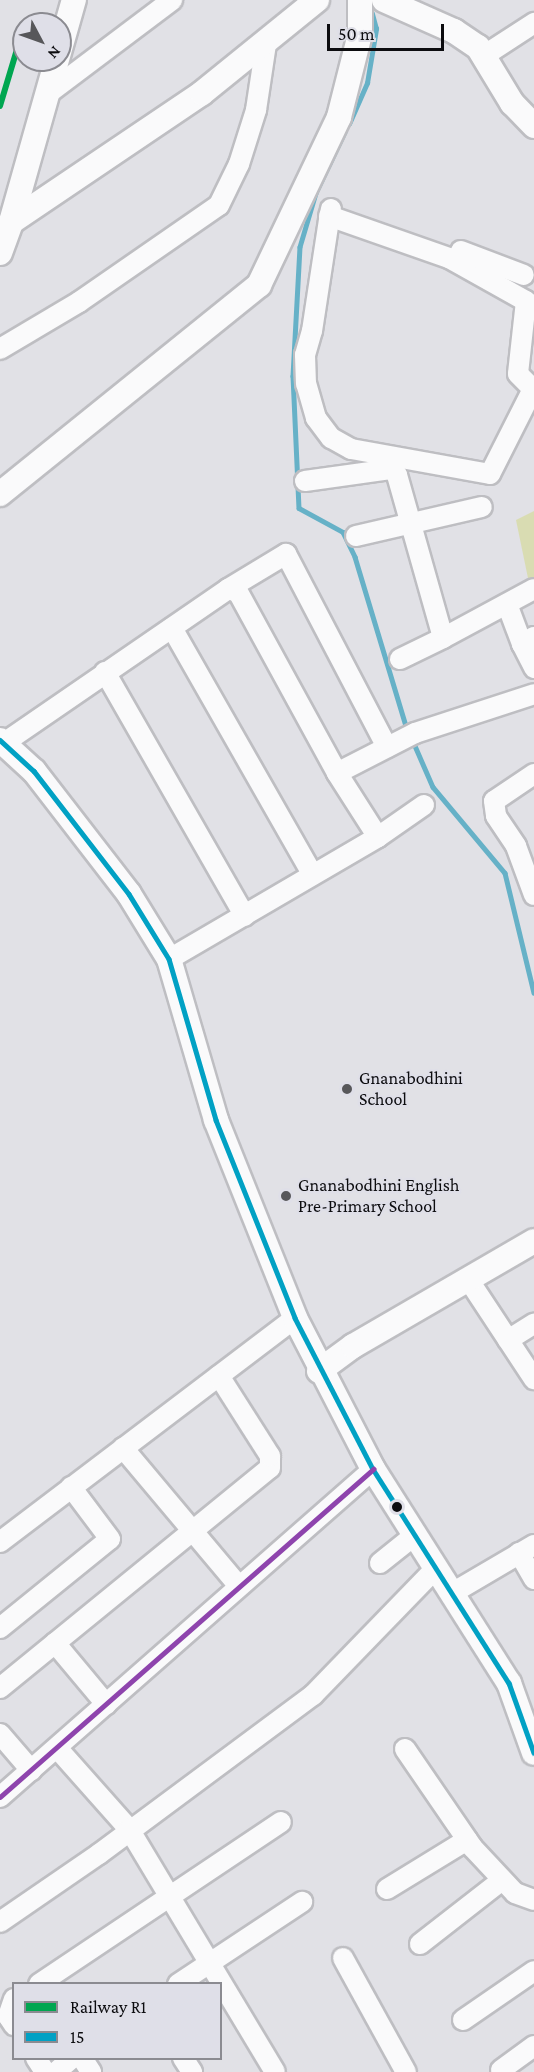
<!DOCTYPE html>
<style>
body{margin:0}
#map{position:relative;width:534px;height:2072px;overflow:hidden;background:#e1e1e6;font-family:"Crimson Pro",serif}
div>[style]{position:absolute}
.green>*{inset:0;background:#d9dcb2}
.stream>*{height:4.5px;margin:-2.25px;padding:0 2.25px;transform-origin:2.25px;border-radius:2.25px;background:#66b1c7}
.roads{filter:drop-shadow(2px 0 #bebec2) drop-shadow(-2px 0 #bebec2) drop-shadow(0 2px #bebec2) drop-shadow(0 -2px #bebec2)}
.minor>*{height:20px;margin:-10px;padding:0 10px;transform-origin:10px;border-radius:10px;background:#fafafb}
.tertiary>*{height:24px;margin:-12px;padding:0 12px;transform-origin:12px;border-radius:12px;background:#fafafb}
.bus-1>*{height:4.5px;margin:-2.25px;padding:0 2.25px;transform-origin:2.25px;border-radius:2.25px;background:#01a1c4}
.bus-2>*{height:4.5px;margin:-2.25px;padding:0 2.25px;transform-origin:2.25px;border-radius:2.25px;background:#8e44ad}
.rail-1>*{height:6px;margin:-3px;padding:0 3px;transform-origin:3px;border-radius:3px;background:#00a651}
.dots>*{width:16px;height:16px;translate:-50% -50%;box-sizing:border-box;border:3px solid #dfdfe8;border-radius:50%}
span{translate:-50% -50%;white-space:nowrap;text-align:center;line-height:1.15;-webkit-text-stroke:4.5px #dfdfe8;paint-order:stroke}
.poi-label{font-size:18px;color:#0c0c0f}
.left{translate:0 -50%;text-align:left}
.legend{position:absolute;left:12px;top:1982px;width:210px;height:78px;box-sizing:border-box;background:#dfdfe8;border:2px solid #8b8b91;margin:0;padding:8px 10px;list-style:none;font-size:18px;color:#0c0c0f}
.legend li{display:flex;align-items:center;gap:12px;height:30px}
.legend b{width:30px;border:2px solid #8b8b91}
.north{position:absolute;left:12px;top:12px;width:60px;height:60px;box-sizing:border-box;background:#dfdfe8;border:2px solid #8b8b91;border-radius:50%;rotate:131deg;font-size:16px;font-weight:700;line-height:24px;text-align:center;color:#0c0c0f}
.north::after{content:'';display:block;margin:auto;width:21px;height:27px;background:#57575a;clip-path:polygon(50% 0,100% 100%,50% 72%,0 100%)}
.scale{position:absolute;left:327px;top:24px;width:117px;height:27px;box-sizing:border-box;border:3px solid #0c0c0f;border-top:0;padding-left:8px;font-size:18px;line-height:21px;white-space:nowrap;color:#0c0c0f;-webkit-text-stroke:4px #dfdfe8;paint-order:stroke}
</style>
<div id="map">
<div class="green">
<div style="clip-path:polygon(534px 511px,534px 580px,529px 583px,516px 520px)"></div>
</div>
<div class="stream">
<div style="left:349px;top:124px;width:45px;rotate:-66.3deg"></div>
<div style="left:367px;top:83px;width:55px;rotate:-80.5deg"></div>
<div style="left:376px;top:29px;width:16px;rotate:-105deg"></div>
<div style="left:345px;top:132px;width:68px;rotate:115.4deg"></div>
<div style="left:316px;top:193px;width:56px;rotate:106.5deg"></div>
<div style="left:300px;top:247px;width:129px;rotate:93.1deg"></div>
<div style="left:293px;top:376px;width:132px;rotate:87.4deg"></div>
<div style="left:299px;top:508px;width:50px;rotate:28.6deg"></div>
<div style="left:343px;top:532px;width:28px;rotate:64deg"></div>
<div style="left:355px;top:557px;width:183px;rotate:73.2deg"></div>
<div style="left:412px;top:739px;width:52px;rotate:66.4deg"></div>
<div style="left:433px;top:787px;width:112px;rotate:50.1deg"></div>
<div style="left:505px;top:873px;width:123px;rotate:76.4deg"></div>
</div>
<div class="roads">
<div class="minor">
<div style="left:485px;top:55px;width:59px;rotate:-33.1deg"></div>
<div style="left:50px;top:92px;width:153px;rotate:-37deg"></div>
<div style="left:329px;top:216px;width:127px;rotate:19.3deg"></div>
<div style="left:449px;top:258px;width:88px;rotate:29.2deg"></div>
<div style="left:526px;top:301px;width:73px;rotate:96.3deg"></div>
<div style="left:518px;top:374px;width:21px;rotate:45deg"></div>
<div style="left:533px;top:389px;width:95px;rotate:116.8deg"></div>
<div style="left:490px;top:474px;width:141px;rotate:-169.8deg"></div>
<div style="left:351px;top:449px;width:23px;rotate:-151deg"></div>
<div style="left:331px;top:438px;width:25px;rotate:-127deg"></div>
<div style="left:316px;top:418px;width:35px;rotate:-106deg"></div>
<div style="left:306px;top:384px;width:29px;rotate:-92deg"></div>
<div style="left:305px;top:355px;width:25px;rotate:-74deg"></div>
<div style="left:312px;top:331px;width:118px;rotate:-81.3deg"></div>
<div style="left:330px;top:214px;width:5px;rotate:-79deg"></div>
<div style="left:461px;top:251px;width:67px;rotate:20.9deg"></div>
<div style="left:0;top:349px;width:92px;rotate:-30.7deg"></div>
<div style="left:79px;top:302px;width:170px;rotate:-34.7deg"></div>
<div style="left:219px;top:205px;width:46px;rotate:-64deg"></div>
<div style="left:239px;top:164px;width:57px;rotate:-72.5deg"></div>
<div style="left:256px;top:110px;width:67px;rotate:-81.4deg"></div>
<div style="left:305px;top:481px;width:88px;rotate:-7.9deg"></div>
<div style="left:392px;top:469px;width:8px;rotate:50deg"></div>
<div style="left:397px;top:475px;width:169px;rotate:74.2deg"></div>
<div style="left:443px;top:638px;width:103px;rotate:-28.3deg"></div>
<div style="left:356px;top:536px;width:129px;rotate:-13deg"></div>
<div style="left:228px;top:589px;width:68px;rotate:-31.1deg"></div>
<div style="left:286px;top:554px;width:218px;rotate:62.4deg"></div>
<div style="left:507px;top:604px;width:43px;rotate:69.4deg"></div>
<div style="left:172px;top:628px;width:284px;rotate:60.3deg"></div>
<div style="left:534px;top:637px;width:14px;rotate:150deg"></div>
<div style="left:522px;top:644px;width:27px;rotate:63deg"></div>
<div style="left:400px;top:659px;width:48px;rotate:-26deg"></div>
<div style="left:105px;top:672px;width:281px;rotate:60.2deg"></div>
<div style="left:4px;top:743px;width:272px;rotate:-34.5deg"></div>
<div style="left:228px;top:589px;width:10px;rotate:17deg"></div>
<div style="left:238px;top:592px;width:206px;rotate:61.3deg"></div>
<div style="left:337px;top:773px;width:76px;rotate:57.4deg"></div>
<div style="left:378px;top:837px;width:242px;rotate:149.7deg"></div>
<div style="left:337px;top:773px;width:88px;rotate:-27.1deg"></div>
<div style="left:415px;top:733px;width:125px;rotate:-18.1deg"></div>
<div style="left:534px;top:774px;width:48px;rotate:146deg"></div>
<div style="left:494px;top:801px;width:15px;rotate:82deg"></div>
<div style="left:496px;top:816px;width:36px;rotate:56deg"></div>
<div style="left:516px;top:846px;width:52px;rotate:69.8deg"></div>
<div style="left:378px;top:837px;width:56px;rotate:-34.8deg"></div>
<div style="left:468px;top:1279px;width:120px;rotate:56.6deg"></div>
<div style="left:508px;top:1340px;width:31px;rotate:-32deg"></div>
<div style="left:123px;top:1448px;width:180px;rotate:50deg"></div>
<div style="left:0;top:1542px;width:370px;rotate:-37.2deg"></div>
<div style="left:519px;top:1553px;width:30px;rotate:60deg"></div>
<div style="left:380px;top:1563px;width:45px;rotate:-38.7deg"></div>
<div style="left:454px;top:1592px;width:93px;rotate:-30.4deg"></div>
<div style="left:0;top:1628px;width:141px;rotate:-39deg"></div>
<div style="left:110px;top:1539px;width:65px;rotate:-126.9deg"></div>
<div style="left:55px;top:1643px;width:80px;rotate:50.1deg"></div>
<div style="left:0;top:1688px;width:348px;rotate:-39.2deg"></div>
<div style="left:270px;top:1468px;width:12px;rotate:-90deg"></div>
<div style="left:270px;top:1456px;width:95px;rotate:-122.5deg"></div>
<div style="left:0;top:1734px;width:48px;rotate:49.3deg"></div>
<div style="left:57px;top:1748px;width:108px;rotate:48.4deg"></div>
<div style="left:129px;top:1829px;width:283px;rotate:59deg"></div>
<div style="left:405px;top:1749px;width:119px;rotate:55.6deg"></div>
<div style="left:472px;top:1847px;width:63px;rotate:46.9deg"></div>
<div style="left:515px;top:1893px;width:20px;rotate:20deg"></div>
<div style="left:0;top:1797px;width:497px;rotate:-41.3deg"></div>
<div style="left:387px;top:1889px;width:94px;rotate:-31.5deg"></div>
<div style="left:0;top:1922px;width:120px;rotate:-34.5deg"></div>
<div style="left:99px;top:1854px;width:267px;rotate:-36.6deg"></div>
<div style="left:313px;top:1695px;width:177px;rotate:-45.9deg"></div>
<div style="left:420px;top:1944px;width:103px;rotate:-37.9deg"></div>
<div style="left:343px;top:1958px;width:130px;rotate:61.1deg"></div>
<div style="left:39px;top:1984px;width:291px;rotate:-33.8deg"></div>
<div style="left:178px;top:1984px;width:149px;rotate:-33.5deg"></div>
<div style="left:14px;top:1999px;width:18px;rotate:109deg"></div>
<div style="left:8px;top:2016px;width:11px;rotate:56deg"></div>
<div style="left:463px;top:2020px;width:86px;rotate:-34.6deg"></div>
<div style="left:36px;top:2058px;width:17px;rotate:57deg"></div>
<div style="left:82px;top:2058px;width:17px;rotate:57deg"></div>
<div style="left:183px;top:2058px;width:17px;rotate:57deg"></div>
<div style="left:501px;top:2070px;width:41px;rotate:-36deg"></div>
<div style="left:56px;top:2072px;width:21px;rotate:-41deg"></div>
</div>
<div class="tertiary">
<div style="left:384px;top:0;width:77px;rotate:23.9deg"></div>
<div style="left:454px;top:31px;width:29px;rotate:34deg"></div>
<div style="left:478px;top:47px;width:66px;rotate:58.7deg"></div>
<div style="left:512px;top:103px;width:32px;rotate:46deg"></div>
<div style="left:11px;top:222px;width:231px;rotate:-74.2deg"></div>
<div style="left:0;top:253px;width:33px;rotate:-70deg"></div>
<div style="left:11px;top:222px;width:230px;rotate:-34deg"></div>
<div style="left:202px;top:93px;width:148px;rotate:-39deg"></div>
<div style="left:0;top:494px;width:333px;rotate:-38.9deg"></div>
<div style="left:259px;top:285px;width:186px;rotate:-64.5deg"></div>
<div style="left:339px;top:117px;width:86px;rotate:-75.8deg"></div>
<div style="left:360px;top:34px;width:34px;rotate:-90deg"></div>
<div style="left:0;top:740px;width:46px;rotate:42.4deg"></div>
<div style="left:34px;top:771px;width:155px;rotate:52.3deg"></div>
<div style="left:129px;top:894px;width:76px;rotate:58.4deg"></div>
<div style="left:169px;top:959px;width:168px;rotate:73.7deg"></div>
<div style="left:216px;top:1120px;width:213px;rotate:68.2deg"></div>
<div style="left:295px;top:1318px;width:170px;rotate:62.7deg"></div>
<div style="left:373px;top:1469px;width:254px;rotate:57.6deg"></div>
<div style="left:509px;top:1683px;width:74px;rotate:70.3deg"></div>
<div style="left:319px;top:1371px;width:42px;rotate:-36.3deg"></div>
<div style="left:353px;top:1346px;width:209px;rotate:-30.1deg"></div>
</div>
</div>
<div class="bus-1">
<div style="left:0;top:740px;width:46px;rotate:42.4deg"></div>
<div style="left:34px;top:771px;width:155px;rotate:52.3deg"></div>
<div style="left:129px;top:894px;width:76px;rotate:58.4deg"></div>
<div style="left:169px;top:959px;width:168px;rotate:73.7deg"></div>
<div style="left:216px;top:1120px;width:213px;rotate:68.2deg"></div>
<div style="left:295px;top:1318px;width:170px;rotate:62.7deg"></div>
<div style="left:373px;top:1469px;width:254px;rotate:57.6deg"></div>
<div style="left:509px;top:1683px;width:74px;rotate:70.3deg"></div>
</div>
<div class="bus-2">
<div style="left:0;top:1797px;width:497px;rotate:-41.3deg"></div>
</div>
<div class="rail-1">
<div style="left:0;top:106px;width:84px;rotate:-73.3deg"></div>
</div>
<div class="dots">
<div style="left:347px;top:1089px;background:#57575a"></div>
<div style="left:286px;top:1196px;background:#57575a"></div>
<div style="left:397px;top:1507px;background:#0c0c0f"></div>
</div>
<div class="poi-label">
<span class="left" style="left:359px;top:1089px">Gnanabodhini<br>School</span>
<span class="left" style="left:298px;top:1196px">Gnanabodhini English<br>Pre-Primary School</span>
</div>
<ul class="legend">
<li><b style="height:8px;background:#00a651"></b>Railway R1</li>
<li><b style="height:8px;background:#01a1c4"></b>15</li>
</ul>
<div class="north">N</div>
<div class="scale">50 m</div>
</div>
